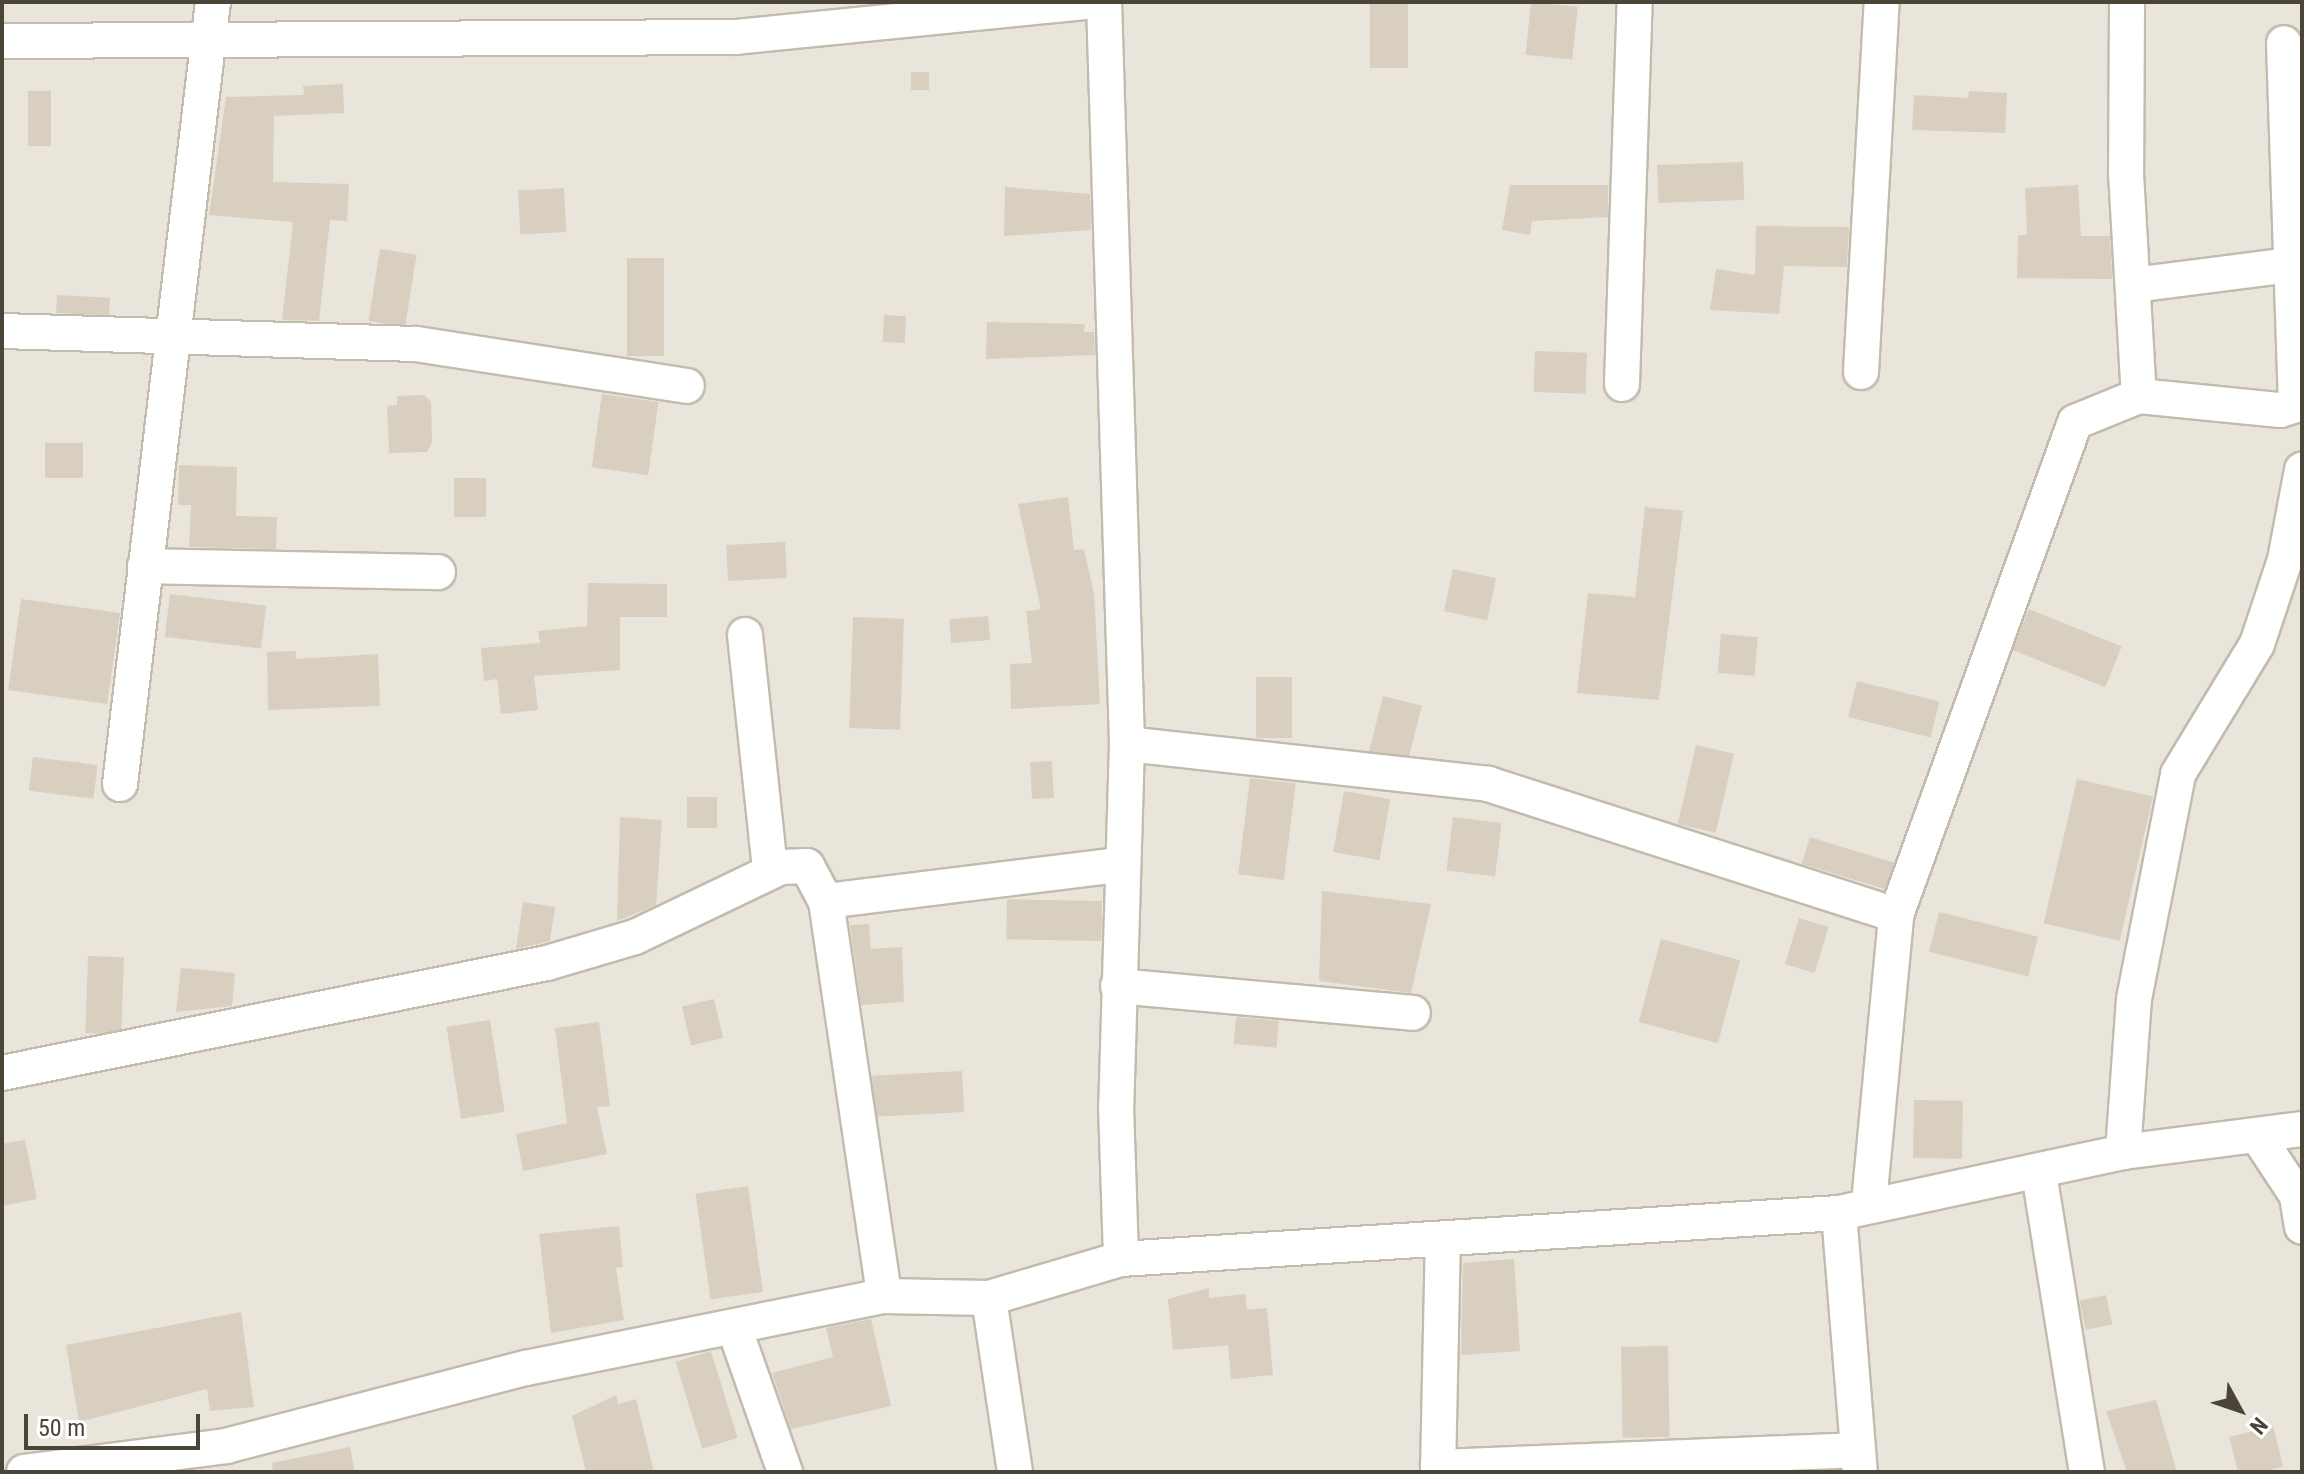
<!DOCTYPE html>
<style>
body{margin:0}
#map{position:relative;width:2304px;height:1474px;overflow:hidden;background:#f6f3ec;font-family:"Roboto Condensed",sans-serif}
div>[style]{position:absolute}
.residential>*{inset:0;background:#eae5da;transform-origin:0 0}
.building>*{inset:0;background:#d8cfc1;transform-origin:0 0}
.roads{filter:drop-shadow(2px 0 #c2bbae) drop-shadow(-2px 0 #c2bbae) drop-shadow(0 2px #c2bbae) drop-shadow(0 -2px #c2bbae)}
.minor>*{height:34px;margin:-17px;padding:0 17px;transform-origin:17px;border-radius:17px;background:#fff}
span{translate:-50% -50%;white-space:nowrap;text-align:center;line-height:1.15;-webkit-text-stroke:6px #fff;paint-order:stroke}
.frame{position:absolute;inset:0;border:4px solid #4b4439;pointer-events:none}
.north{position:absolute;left:2200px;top:1370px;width:80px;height:80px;-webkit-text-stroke:6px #fff;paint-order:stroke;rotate:130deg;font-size:22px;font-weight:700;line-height:32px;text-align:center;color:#4b4439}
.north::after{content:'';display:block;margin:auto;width:28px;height:36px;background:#4b4439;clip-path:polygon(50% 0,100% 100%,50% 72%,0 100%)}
.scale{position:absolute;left:24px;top:1414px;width:176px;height:36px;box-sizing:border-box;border:4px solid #4b4439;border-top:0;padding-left:10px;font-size:24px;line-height:28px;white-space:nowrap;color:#4b4439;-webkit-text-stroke:6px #fff;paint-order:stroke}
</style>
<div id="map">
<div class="residential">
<div style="left:2px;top:2px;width:2300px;height:1470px"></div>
</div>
<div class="building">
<div style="left:1370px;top:2px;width:38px;height:66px"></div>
<div style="left:1531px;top:2px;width:47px;height:53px;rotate:6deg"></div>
<div style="left:911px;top:72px;width:18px;height:18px"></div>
<div style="clip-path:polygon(343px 84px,344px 113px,274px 116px,273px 182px,349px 184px,347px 221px,330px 220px,319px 321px,282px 320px,293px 222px,209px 215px,226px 97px,304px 95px,303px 86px)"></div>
<div style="left:28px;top:91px;width:23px;height:55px"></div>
<div style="clip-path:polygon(1969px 91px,2007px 93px,2005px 133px,1912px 130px,1914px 95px,1968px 98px)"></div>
<div style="left:1743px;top:162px;width:38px;height:86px;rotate:88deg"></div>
<div style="clip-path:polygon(1510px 185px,1608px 185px,1608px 217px,1532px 221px,1530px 235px,1502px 230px)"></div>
<div style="clip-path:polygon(2078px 185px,2081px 236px,2110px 236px,2112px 279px,2017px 278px,2018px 235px,2027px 235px,2025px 188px)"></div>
<div style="clip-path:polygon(1005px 187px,1090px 194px,1091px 230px,1004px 236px)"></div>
<div style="left:564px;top:188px;width:44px;height:46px;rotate:87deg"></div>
<div style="clip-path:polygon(1756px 226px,1849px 227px,1847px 267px,1784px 266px,1779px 314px,1710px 310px,1716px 269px,1755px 275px)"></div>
<div style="left:380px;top:249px;width:37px;height:73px;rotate:9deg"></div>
<div style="left:627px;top:258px;width:37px;height:98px"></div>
<div style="left:57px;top:295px;width:53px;height:18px;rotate:3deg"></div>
<div style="left:884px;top:315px;width:22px;height:27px;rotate:3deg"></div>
<div style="clip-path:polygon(987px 322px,1085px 324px,1084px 332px,1094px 332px,1095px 355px,986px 359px)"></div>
<div style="left:1535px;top:351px;width:52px;height:41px;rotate:2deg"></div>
<div style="left:602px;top:394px;width:57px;height:74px;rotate:8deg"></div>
<div style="clip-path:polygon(424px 395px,431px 402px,432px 443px,427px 452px,389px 453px,387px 406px,397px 405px,397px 396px)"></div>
<div style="left:45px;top:443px;width:38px;height:35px"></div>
<div style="clip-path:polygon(179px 465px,237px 467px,236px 516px,277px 517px,276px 549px,189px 547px,191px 505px,178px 505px)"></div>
<div style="left:454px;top:478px;width:32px;height:39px"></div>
<div style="clip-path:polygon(1068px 497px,1074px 550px,1084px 549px,1094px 594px,1100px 704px,1011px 709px,1010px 664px,1032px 663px,1026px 611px,1041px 609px,1018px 504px)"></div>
<div style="clip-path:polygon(1645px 507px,1683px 511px,1659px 700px,1577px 693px,1588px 593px,1635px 597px)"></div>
<div style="left:785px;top:542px;width:36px;height:59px;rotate:87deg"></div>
<div style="left:1453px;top:569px;width:44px;height:43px;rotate:12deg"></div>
<div style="clip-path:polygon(588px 583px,667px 584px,667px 617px,620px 617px,620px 670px,534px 676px,538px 710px,501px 714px,497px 679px,484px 681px,481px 648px,540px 643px,538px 631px,587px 626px)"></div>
<div style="left:170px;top:594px;width:97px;height:43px;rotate:7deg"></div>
<div style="left:21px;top:599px;width:100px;height:92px;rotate:8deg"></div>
<div style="left:2029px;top:609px;width:100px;height:44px;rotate:22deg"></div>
<div style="left:988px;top:616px;width:24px;height:39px;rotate:85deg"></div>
<div style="left:853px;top:617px;width:51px;height:111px;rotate:2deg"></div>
<div style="left:1721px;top:634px;width:37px;height:39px;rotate:5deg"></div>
<div style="clip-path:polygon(296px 651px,296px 659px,378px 654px,380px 706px,268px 710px,267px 652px)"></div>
<div style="left:1256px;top:677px;width:36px;height:61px"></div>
<div style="left:1857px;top:681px;width:85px;height:37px;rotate:14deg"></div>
<div style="left:1383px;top:696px;width:40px;height:57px;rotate:14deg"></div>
<div style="left:1696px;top:745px;width:39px;height:81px;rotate:13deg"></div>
<div style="left:33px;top:757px;width:65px;height:34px;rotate:7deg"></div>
<div style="left:1052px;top:761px;width:37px;height:22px;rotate:87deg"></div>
<div style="left:1250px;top:778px;width:46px;height:97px;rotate:7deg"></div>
<div style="left:2077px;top:779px;width:78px;height:148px;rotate:13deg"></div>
<div style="left:1344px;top:791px;width:47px;height:62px;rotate:10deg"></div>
<div style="left:717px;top:797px;width:31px;height:30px;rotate:90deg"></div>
<div style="clip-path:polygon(620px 817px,662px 820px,656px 905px,617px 921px)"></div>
<div style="left:1453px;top:817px;width:49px;height:54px;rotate:7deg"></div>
<div style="left:1810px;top:837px;width:88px;height:28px;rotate:17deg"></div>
<div style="clip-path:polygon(1322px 891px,1431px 904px,1411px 993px,1319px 981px)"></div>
<div style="left:1102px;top:901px;width:40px;height:95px;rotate:91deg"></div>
<div style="clip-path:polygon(523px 902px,555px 907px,550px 941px,516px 949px)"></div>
<div style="left:1939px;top:912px;width:102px;height:41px;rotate:14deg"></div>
<div style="left:1799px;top:918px;width:31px;height:48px;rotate:17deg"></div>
<div style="clip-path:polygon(869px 924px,871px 949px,902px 947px,904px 1002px,861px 1005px,850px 925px)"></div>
<div style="left:1661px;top:939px;width:82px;height:86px;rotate:15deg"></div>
<div style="left:88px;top:956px;width:36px;height:77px;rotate:2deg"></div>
<div style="clip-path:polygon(181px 968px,235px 973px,232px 1006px,176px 1012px)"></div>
<div style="left:714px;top:999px;width:40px;height:33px;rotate:77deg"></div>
<div style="left:1236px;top:1017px;width:43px;height:27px;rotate:5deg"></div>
<div style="left:490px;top:1020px;width:93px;height:44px;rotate:81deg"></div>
<div style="clip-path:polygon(599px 1022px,610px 1106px,597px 1107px,607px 1154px,523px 1171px,516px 1134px,567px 1123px,555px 1028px)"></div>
<div style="left:962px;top:1071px;width:41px;height:90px;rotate:87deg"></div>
<div style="left:1914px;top:1100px;width:49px;height:58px;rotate:1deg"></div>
<div style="clip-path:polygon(25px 1140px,37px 1199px,2px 1206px,2px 1144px)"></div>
<div style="left:748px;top:1186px;width:107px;height:53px;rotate:82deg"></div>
<div style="clip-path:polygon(619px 1226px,623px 1267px,616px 1268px,624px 1320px,551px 1333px,539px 1234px)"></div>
<div style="clip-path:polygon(1514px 1259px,1520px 1351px,1461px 1355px,1463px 1263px)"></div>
<div style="clip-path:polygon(1209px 1288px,1209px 1298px,1245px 1294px,1247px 1310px,1267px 1308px,1273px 1375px,1231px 1379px,1228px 1345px,1173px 1350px,1168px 1299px)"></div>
<div style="left:2106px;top:1295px;width:30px;height:27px;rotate:78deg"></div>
<div style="clip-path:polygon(241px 1312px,254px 1407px,210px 1411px,207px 1389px,79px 1422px,66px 1345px)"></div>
<div style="clip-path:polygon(871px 1319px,891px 1406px,791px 1429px,772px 1373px,833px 1357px,826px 1328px)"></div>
<div style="left:1668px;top:1346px;width:91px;height:47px;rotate:89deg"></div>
<div style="left:711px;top:1351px;width:91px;height:37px;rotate:73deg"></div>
<div style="clip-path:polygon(616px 1395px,618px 1404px,636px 1399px,654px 1472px,586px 1472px,572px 1416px)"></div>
<div style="clip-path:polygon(2156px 1400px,2177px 1472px,2127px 1472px,2106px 1411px)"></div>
<div style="left:2273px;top:1426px;width:42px;height:45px;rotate:76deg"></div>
<div style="clip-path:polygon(350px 1447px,355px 1472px,273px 1472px,272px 1463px)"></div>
</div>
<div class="roads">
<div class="minor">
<div style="left:1104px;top:2px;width:742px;rotate:88.22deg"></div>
<div style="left:1127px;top:744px;width:362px;rotate:91.7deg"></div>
<div style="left:1116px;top:1106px;width:153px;rotate:88.1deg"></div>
<div style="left:2127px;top:2px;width:171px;rotate:90.3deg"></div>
<div style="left:2126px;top:173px;width:223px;rotate:86.7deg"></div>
<div style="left:2px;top:41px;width:734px;rotate:-0.31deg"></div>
<div style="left:736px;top:37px;width:351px;rotate:-5.7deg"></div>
<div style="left:2134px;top:285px;width:157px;rotate:-7.3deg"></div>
<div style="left:2px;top:331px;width:414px;rotate:1.8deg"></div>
<div style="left:416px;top:344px;width:274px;rotate:8.8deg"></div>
<div style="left:1861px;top:372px;width:371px;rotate:-86.8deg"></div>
<div style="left:1622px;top:384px;width:382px;rotate:-88.1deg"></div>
<div style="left:145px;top:566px;width:293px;rotate:1.2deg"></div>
<div style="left:745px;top:635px;width:235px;rotate:83.9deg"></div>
<div style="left:1127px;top:744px;width:363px;rotate:6.3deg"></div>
<div style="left:1488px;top:784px;width:429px;rotate:17.8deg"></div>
<div style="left:120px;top:784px;width:788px;rotate:-83.22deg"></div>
<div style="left:826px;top:901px;width:399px;rotate:81.6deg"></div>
<div style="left:1118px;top:986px;width:296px;rotate:5.2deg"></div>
<div style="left:2px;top:1073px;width:556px;rotate:-11.41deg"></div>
<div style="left:547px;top:963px;width:92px;rotate:-16.5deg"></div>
<div style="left:635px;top:937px;width:162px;rotate:-25.6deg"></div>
<div style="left:781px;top:867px;width:26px;rotate:-2deg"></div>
<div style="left:807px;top:866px;width:40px;rotate:62deg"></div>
<div style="left:826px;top:901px;width:297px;rotate:-7deg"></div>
<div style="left:2257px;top:1135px;width:73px;rotate:56.7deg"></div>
<div style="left:2297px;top:1196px;width:31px;rotate:81deg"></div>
<div style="left:2123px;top:1152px;width:153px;rotate:-85.9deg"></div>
<div style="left:2134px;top:999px;width:229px;rotate:-78.9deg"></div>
<div style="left:2178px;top:774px;width:152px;rotate:-58.7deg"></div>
<div style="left:2257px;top:644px;width:89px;rotate:-71.6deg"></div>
<div style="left:2285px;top:560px;width:92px;rotate:-79.3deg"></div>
<div style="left:2039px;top:1173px;width:303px;rotate:80.9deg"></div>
<div style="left:1869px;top:1203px;width:289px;rotate:-84.6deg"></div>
<div style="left:1896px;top:915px;width:524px;rotate:-70.04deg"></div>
<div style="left:2075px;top:422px;width:69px;rotate:-22.1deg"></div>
<div style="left:2139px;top:396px;width:142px;rotate:5.7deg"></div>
<div style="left:2280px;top:410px;width:17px;rotate:-17deg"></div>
<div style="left:2296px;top:405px;width:362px;rotate:-91.9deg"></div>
<div style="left:1839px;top:1213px;width:260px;rotate:85.4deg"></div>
<div style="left:989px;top:1298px;width:176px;rotate:81.5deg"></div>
<div style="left:735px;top:1330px;width:151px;rotate:70.6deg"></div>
<div style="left:1438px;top:1467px;width:418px;rotate:-2.3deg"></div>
<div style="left:24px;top:1472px;width:204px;rotate:-7.3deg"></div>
<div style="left:226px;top:1446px;width:310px;rotate:-14.6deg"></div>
<div style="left:526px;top:1368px;width:365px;rotate:-11.4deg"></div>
<div style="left:884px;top:1296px;width:105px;rotate:1.1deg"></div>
<div style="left:989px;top:1298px;width:138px;rotate:-16.5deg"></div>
<div style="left:1121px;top:1259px;width:719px;rotate:-3.67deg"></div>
<div style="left:1839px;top:1213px;width:290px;rotate:-12.1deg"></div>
<div style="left:2123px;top:1152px;width:180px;rotate:-7.3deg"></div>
<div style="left:1438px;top:1472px;width:231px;rotate:-88.8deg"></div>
</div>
</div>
<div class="frame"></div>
<div class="north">N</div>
<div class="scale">50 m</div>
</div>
